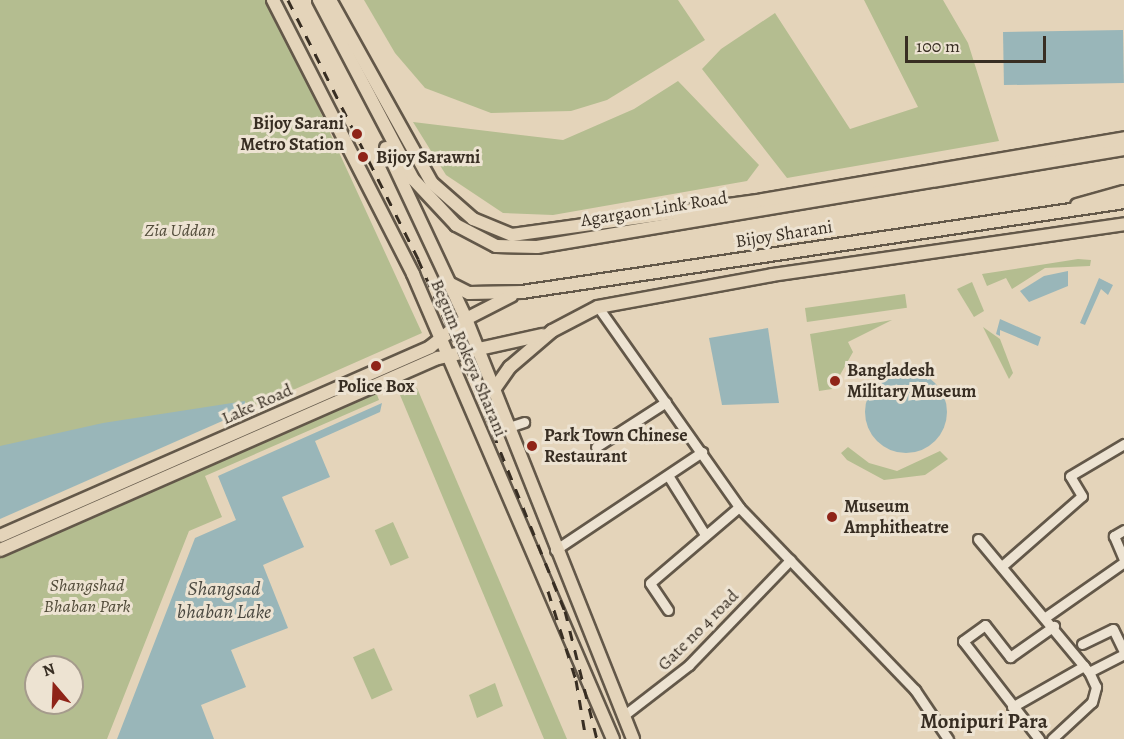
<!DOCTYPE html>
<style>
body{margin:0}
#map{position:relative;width:1124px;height:739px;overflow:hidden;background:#e4d4ba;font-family:Alegreya,serif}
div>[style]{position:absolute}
.green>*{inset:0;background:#b4bd90;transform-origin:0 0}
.water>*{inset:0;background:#99b6b9;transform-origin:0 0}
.round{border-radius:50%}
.roads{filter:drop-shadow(2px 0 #635849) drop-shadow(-2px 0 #635849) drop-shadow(0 2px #635849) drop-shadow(0 -2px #635849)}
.minor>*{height:9px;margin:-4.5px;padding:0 4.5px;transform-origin:4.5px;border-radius:4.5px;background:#ede3d2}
.major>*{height:12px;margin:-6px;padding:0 6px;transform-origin:6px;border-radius:6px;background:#e4d4ba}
.rail>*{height:3px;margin-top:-1.5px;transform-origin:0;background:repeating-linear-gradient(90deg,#382e23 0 10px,transparent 0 20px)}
.dots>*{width:16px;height:16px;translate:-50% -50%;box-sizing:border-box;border:3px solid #ede3d2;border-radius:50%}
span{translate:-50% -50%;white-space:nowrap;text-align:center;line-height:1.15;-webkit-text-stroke:6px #ede3d2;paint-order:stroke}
.poi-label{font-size:18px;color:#382e23;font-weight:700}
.right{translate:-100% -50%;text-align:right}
.left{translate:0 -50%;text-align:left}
.street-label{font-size:18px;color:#382e23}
.park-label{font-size:18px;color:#514b39;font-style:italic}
.water-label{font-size:20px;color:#4b4941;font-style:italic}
.quarter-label{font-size:21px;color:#382e23;font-weight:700}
.north{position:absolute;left:24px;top:655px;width:60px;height:60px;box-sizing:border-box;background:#ede3d2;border:2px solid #a59b8c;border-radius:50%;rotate:341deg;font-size:16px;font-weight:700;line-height:24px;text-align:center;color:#382e23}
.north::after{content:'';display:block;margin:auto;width:21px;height:27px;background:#8f2418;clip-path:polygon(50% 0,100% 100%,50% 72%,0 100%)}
.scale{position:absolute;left:905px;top:36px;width:141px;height:27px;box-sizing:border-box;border:3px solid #382e23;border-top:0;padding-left:8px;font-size:18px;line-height:21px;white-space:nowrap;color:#382e23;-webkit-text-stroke:4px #ede3d2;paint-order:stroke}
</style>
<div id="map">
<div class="green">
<div style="clip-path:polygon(0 0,269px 0,422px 333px,259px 405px,241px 402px,0 448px)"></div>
<div style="clip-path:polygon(364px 0,678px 0,705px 40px,607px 100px,571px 111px,491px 113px,425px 88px,395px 53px)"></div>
<div style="clip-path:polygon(864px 0,943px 0,968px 43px,999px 141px,787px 178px,702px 69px,721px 49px,775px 13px,850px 129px,918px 107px)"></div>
<div style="clip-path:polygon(678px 81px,759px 165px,747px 181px,553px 215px,503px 213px,446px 175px,413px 122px,563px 140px,634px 109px)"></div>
<div style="clip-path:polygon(1078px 259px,1091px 260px,1090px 266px,1045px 268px,1012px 289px,1006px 278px,987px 286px,982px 274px)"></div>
<div style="clip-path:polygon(972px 282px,984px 311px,974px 317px,957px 289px)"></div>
<div style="left:905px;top:294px;width:14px;height:101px;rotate:82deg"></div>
<div style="clip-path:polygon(892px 320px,848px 342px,853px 352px,832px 389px,819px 391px,810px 334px)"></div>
<div style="clip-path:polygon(983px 327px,1000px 339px,1013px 373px,1009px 379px)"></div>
<div style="clip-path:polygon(417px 388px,567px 739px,544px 739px,400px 395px)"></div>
<div style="clip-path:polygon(evenodd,376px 392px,379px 400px,205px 476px,222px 517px,189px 531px,107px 739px,0 739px,0 555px,376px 392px,36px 667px,72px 667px,72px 703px,36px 703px,36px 667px)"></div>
<div style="clip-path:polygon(848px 447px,869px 463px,897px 471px,940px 451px,948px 459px,925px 475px,884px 480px,847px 460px,841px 453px)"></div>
<div style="left:393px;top:522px;width:39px;height:20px;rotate:66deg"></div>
<div style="left:374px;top:648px;width:46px;height:23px;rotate:66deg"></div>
<div style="clip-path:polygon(495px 683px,503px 706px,477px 718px,469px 695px)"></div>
</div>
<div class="water">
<div style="left:1123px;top:30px;width:53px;height:120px;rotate:89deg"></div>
<div style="clip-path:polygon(1068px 271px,1068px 286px,1029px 302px,1020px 291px,1044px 276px)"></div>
<div style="clip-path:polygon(1099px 278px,1113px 285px,1108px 295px,1101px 289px,1085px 325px,1080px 323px)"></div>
<div style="clip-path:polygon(1000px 319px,1041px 337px,1038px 346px,1000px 330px,1000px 336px,996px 334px)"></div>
<div style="clip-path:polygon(768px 328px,779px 403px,722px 405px,709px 338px)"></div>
<div class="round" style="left:865px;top:371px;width:82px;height:82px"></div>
<div style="clip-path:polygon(245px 401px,245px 411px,0 519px,0 446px,103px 423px)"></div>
<div style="clip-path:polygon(382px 403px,380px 412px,315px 441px,330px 477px,282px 497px,304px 547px,263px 565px,288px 628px,231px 650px,246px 687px,201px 705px,214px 739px,117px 739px,195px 538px,236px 520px,218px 476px)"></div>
</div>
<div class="roads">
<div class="minor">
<div style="left:598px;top:307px;width:245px;rotate:54.8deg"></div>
<div style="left:739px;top:507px;width:254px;rotate:46.1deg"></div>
<div style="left:915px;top:690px;width:59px;rotate:56deg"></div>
<div style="left:509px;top:427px;width:16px;rotate:-18deg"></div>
<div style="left:596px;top:447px;width:83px;rotate:-32.7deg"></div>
<div style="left:669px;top:477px;width:66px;rotate:58deg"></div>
<div style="left:1124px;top:530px;width:12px;rotate:149deg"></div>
<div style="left:1114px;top:536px;width:25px;rotate:67deg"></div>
<div style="left:978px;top:539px;width:173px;rotate:50.2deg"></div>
<div style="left:555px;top:550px;width:177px;rotate:-33.7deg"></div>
<div style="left:1002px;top:566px;width:106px;rotate:-41.2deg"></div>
<div style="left:1082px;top:496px;width:23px;rotate:-121deg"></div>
<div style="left:1070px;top:476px;width:63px;rotate:-30.7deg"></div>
<div style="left:668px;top:610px;width:32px;rotate:-124deg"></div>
<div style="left:650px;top:583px;width:117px;rotate:-40.5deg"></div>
<div style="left:1047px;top:616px;width:94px;rotate:-35deg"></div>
<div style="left:1082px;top:644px;width:34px;rotate:-26deg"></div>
<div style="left:1113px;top:629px;width:25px;rotate:64deg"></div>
<div style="left:1012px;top:707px;width:83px;rotate:-29.7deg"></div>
<div style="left:623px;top:716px;width:83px;rotate:-37.7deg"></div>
<div style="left:689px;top:665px;width:146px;rotate:-46.1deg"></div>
<div style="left:1039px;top:739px;width:124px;rotate:-127.8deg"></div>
<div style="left:963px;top:641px;width:27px;rotate:-36deg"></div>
<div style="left:985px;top:625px;width:41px;rotate:52deg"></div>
<div style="left:1010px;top:657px;width:54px;rotate:-35.2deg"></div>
<div style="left:1052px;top:739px;width:54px;rotate:-42.8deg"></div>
<div style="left:1092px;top:702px;width:16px;rotate:-75deg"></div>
<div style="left:1096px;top:687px;width:17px;rotate:-115deg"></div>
<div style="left:1089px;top:672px;width:39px;rotate:-27deg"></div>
</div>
<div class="major">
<div style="left:273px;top:0;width:308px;rotate:62.9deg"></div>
<div style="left:413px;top:274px;width:506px;rotate:66.73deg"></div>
<div style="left:319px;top:0;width:202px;rotate:62.3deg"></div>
<div style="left:413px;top:179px;width:63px;rotate:46.9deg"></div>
<div style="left:456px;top:225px;width:45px;rotate:27.7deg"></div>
<div style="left:496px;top:246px;width:41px;rotate:1.4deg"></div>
<div style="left:537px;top:247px;width:595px;rotate:-9.48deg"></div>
<div style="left:330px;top:0;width:210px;rotate:60.9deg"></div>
<div style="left:432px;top:183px;width:55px;rotate:41.3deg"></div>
<div style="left:473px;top:219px;width:42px;rotate:22.3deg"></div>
<div style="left:512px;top:235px;width:253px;rotate:-7.9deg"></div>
<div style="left:763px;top:200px;width:366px;rotate:-9.7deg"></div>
<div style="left:386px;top:148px;width:189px;rotate:64.9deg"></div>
<div style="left:466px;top:319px;width:452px;rotate:68.3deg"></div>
<div style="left:1077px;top:205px;width:49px;rotate:-15.5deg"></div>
<div style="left:451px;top:284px;width:20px;rotate:27deg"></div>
<div style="left:469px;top:293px;width:53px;rotate:-1.1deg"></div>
<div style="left:522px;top:292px;width:609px;rotate:-8.5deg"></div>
<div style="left:493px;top:391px;width:29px;rotate:-55deg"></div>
<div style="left:510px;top:367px;width:55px;rotate:-40.6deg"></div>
<div style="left:552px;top:331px;width:52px;rotate:-27.6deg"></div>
<div style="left:598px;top:307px;width:177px;rotate:-10.4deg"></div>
<div style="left:772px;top:275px;width:356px;rotate:-8.2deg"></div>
<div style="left:0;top:536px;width:470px;rotate:-23.7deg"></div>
<div style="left:430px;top:347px;width:46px;rotate:-37.9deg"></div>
<div style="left:466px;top:319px;width:51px;rotate:-27.1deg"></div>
<div style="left:0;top:550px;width:478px;rotate:-23.7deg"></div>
<div style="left:438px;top:358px;width:107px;rotate:-12.4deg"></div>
</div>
</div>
<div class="rail">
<div style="left:288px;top:0;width:290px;rotate:63.3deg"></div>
<div style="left:418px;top:259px;width:150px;rotate:66.3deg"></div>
<div style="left:478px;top:396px;width:232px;rotate:68deg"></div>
<div style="left:565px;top:611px;width:132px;rotate:76deg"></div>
<div style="left:548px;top:591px;width:93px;rotate:72.5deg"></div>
<div style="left:576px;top:680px;width:60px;rotate:80.4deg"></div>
</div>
<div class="dots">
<div style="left:357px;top:134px;background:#8f2418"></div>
<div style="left:363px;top:157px;background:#8f2418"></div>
<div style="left:376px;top:366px;background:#8f2418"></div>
<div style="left:835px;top:381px;background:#8f2418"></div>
<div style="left:532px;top:446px;background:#8f2418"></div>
<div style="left:832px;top:517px;background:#8f2418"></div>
</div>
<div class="poi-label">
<span class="right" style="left:344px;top:134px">Bijoy Sarani<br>Metro Station</span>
<span class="left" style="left:376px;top:157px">Bijoy Sarawni</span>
<span class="left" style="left:847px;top:381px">Bangladesh<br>Military Museum</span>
<span style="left:376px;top:386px">Police Box</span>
<span class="left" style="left:544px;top:446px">Park Town Chinese<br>Restaurant</span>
<span class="left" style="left:844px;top:517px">Museum<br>Amphitheatre</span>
</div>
<div class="street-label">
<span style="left:654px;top:209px;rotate:-9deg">Agargaon Link Road</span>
<span style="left:784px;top:234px;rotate:-9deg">Bijoy Sharani</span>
<span style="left:469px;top:358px;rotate:67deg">Begum Rokeya Sharani</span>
<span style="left:257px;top:404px;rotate:-24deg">Lake Road</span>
<span style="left:698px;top:630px;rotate:-45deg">Gate no 4 road</span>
</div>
<div class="park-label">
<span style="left:180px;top:230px">Zia Uddan</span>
<span style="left:87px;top:596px">Shangshad<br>Bhaban Park</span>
</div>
<div class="water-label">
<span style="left:224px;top:600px">Shangsad<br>bhaban Lake</span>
</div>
<div class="quarter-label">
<span style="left:984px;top:721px">Monipuri Para</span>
</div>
<div class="north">N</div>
<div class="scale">100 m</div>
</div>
